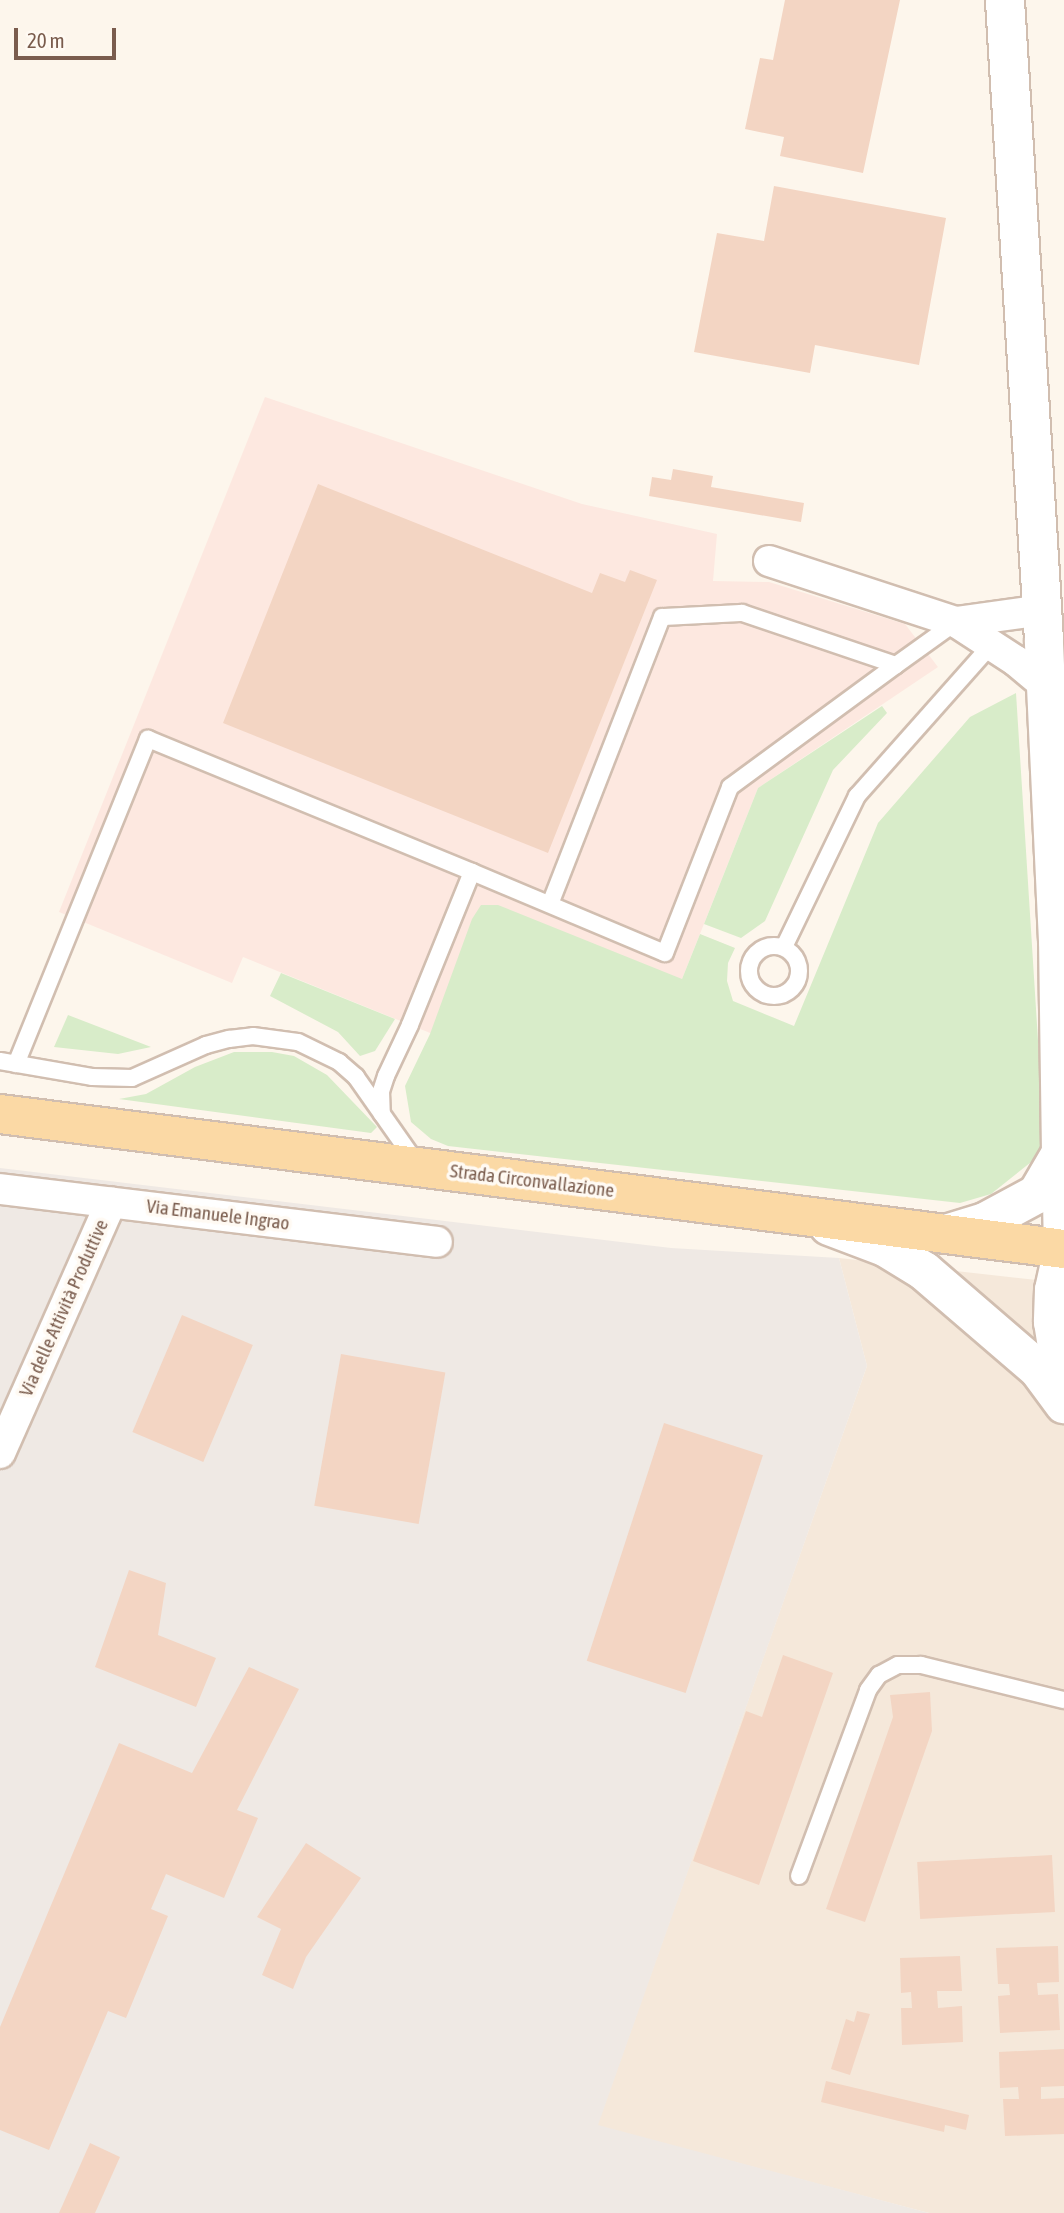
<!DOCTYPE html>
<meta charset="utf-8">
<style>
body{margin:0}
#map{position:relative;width:1064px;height:2213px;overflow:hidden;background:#fdf6ec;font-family:"Asap Condensed",sans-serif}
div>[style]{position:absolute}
.residential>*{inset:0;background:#f5e8da}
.commercial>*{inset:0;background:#fde8e0}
.industrial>*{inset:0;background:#efe9e4}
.green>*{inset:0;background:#d8ecc9}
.building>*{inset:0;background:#f3d5c3;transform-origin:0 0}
.roads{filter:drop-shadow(2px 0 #d1beb0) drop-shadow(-2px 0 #d1beb0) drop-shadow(0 2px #d1beb0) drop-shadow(0 -2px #d1beb0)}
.service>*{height:16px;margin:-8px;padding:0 8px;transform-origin:8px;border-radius:8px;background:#fff}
.service>.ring{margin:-8px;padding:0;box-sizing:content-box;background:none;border:16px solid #fff;border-radius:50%}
.minor>*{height:30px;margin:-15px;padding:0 15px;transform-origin:15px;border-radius:15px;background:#fff}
.secondary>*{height:38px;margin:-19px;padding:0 19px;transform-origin:19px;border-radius:19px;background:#fff}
.primary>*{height:38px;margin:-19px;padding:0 19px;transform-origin:19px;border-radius:19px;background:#fbd9a5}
span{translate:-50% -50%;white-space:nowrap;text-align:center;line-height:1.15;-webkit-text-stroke:7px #fffaf3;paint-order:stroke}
.street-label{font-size:19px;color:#7a5c4d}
.scale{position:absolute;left:14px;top:28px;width:102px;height:32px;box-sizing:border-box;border:4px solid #7a5c4d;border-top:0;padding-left:9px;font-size:21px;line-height:24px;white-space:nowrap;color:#7a5c4d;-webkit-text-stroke:5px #fffaf3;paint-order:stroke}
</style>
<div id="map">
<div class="residential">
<div style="clip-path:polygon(839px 1258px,1064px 1283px,1064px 2213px,929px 2213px,597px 2126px,867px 1366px)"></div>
</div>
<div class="commercial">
<div style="clip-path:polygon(265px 397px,582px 504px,717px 534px,713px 581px,769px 582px,905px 624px,938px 667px,758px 788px,682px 979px,472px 1050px,243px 957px,232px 983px,59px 912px)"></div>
</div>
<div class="industrial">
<div style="clip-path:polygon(0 1168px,671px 1248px,839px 1258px,867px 1366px,598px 2125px,929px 2213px,0 2213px)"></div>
</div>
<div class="green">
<div style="clip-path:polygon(1016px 693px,1045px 1151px,991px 1194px,960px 1203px,448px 1146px,431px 1139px,411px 1122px,405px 1086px,430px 1034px,472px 919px,481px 905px,498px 905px,682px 979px,700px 934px,735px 948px,728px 963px,727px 981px,733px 1001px,794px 1026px,878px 823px,970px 717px)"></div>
<div style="clip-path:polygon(882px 706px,887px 713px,833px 770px,765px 921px,741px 938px,704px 924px,758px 788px)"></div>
<div style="clip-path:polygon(281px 973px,395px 1019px,375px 1051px,360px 1056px,338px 1032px,270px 996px)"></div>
<div style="clip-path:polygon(68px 1015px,151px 1047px,118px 1054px,54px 1047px)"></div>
<div style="clip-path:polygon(234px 1052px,272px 1052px,294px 1056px,327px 1075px,377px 1127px,371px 1133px,119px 1099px,146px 1094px,195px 1067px)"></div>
</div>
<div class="building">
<div style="clip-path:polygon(785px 0,900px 0,863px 173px,780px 156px,784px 137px,745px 129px,760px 58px,773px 60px)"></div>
<div style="clip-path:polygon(774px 186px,946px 218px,919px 365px,815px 345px,810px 373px,694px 352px,717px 233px,764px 241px)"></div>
<div style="clip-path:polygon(673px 469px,713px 476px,711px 487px,804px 503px,801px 522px,649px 496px,652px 477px,671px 480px)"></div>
<div style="clip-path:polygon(318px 484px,592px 593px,600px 573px,625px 582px,630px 570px,657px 580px,548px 853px,223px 723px)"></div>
<div style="left:182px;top:1315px;width:77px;height:127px;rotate:23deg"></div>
<div style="left:341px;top:1354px;width:106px;height:154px;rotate:10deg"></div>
<div style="left:664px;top:1423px;width:104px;height:250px;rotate:18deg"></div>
<div style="clip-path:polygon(129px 1570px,166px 1583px,158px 1635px,216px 1658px,196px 1707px,95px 1667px)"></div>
<div style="clip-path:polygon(783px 1655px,833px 1673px,759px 1885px,693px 1861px,746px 1711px,762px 1717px)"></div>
<div style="clip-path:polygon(249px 1667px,299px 1689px,237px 1810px,258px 1818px,224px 1898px,166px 1874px,151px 1909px,168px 1916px,126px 2018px,108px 2011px,49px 2150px,0 2130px,0 2027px,119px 1743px,192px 1773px)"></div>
<div style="clip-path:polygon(930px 1692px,932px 1731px,865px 1922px,826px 1909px,893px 1717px,890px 1695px)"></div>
<div style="clip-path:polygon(306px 1843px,361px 1878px,306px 1957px,293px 1989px,262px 1975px,281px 1929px,257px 1917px)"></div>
<div style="left:1052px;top:1855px;width:57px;height:135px;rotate:87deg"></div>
<div style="clip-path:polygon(1058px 1946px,1059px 1982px,1037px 1983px,1038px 1995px,1058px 1994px,1060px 2030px,1000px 2033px,998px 1996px,1010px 1995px,1009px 1984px,998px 1984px,996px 1948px)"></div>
<div style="clip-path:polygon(960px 1956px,962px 1991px,937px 1991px,938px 2008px,962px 2006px,963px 2042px,902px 2045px,901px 2008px,912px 2008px,911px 1992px,901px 1993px,900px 1958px)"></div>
<div style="clip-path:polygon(857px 2011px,870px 2014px,850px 2075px,831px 2069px,846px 2019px,854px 2022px)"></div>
<div style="clip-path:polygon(1064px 2049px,1064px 2086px,1041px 2087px,1041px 2099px,1064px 2098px,1064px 2134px,1005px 2136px,1003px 2099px,1019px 2099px,1018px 2087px,1000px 2088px,999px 2052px)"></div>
<div style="clip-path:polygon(826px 2081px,969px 2115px,966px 2130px,945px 2125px,944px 2132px,821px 2102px)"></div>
<div style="clip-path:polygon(90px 2143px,120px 2157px,95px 2213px,59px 2213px)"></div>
</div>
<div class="roads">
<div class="service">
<div style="left:896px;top:665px;width:74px;rotate:-35.6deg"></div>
<div style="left:472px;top:872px;width:209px;rotate:22.8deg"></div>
<div style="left:665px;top:953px;width:178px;rotate:-68.6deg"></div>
<div style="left:730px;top:787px;width:206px;rotate:-36.3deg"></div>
<div style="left:896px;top:665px;width:163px;rotate:-161.3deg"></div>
<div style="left:742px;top:613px;width:80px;rotate:177.1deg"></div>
<div style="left:662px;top:617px;width:308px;rotate:111.3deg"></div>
<div class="ring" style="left:749px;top:946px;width:34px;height:34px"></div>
<div style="left:784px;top:947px;width:168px;rotate:-64.2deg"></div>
<div style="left:857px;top:796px;width:202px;rotate:-48.4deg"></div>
<div style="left:0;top:1061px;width:93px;rotate:9.9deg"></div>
<div style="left:92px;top:1077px;width:40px;rotate:1.4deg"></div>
<div style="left:132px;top:1078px;width:81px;rotate:-24deg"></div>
<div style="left:206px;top:1045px;width:24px;rotate:-15deg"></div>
<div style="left:229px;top:1039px;width:24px;rotate:-7deg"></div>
<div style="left:253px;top:1036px;width:45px;rotate:7.6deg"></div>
<div style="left:298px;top:1042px;width:46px;rotate:26deg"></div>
<div style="left:339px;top:1062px;width:23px;rotate:41deg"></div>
<div style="left:356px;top:1077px;width:103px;rotate:54.9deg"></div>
<div style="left:16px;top:1064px;width:351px;rotate:-67.9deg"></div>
<div style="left:148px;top:739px;width:350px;rotate:22.3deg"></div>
<div style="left:472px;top:872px;width:165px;rotate:112.1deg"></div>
<div style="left:410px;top:1025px;width:56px;rotate:115.2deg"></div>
<div style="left:386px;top:1076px;width:16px;rotate:108deg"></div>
<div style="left:381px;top:1091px;width:23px;rotate:88deg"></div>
<div style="left:799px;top:1876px;width:198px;rotate:-69.6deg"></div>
<div style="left:868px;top:1690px;width:19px;rotate:-54deg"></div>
<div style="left:879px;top:1675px;width:21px;rotate:-28deg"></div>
<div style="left:898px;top:1665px;width:23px"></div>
<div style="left:921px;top:1665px;width:147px;rotate:13.8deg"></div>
</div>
<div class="minor">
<div style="left:769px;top:561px;width:197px;rotate:18.1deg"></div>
<div style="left:956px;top:622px;width:72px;rotate:33deg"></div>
<div style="left:1016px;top:661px;width:39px;rotate:40deg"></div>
<div style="left:956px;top:622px;width:87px;rotate:-7.9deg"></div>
<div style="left:0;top:1189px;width:440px;rotate:6.9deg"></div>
<div style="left:0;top:1453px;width:274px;rotate:-66.1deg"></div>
</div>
<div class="secondary">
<div style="left:1061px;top:1153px;width:96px;rotate:88.8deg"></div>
<div style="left:1063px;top:1249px;width:42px;rotate:102.4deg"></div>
<div style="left:1054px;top:1290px;width:32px;rotate:92deg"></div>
<div style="left:1053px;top:1322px;width:68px;rotate:80.7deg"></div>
<div style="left:829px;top:1226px;width:60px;rotate:20.6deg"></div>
<div style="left:885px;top:1247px;width:46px;rotate:31.6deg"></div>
<div style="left:924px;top:1271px;width:150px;rotate:40.7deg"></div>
<div style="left:1038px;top:1369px;width:44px;rotate:53.4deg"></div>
<div style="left:946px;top:1234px;width:41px;rotate:-17.1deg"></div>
<div style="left:985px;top:1222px;width:59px;rotate:-28.3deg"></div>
<div style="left:1037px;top:1194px;width:48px;rotate:-59.7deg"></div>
<div style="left:1061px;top:1153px;width:212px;rotate:-90.8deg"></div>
<div style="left:1058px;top:941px;width:301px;rotate:-92.7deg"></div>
<div style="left:1044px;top:640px;width:641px;rotate:-93.49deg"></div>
</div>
<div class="primary">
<div style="left:0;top:1114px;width:1073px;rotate:7.23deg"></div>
</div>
</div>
<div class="street-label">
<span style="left:532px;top:1181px;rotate:7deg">Strada Circonvallazione</span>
<span style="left:218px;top:1215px;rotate:7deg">Via Emanuele Ingrao</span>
<span style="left:64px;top:1308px;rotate:-66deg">Via delle Attività Produttive</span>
</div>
<div class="scale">20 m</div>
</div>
